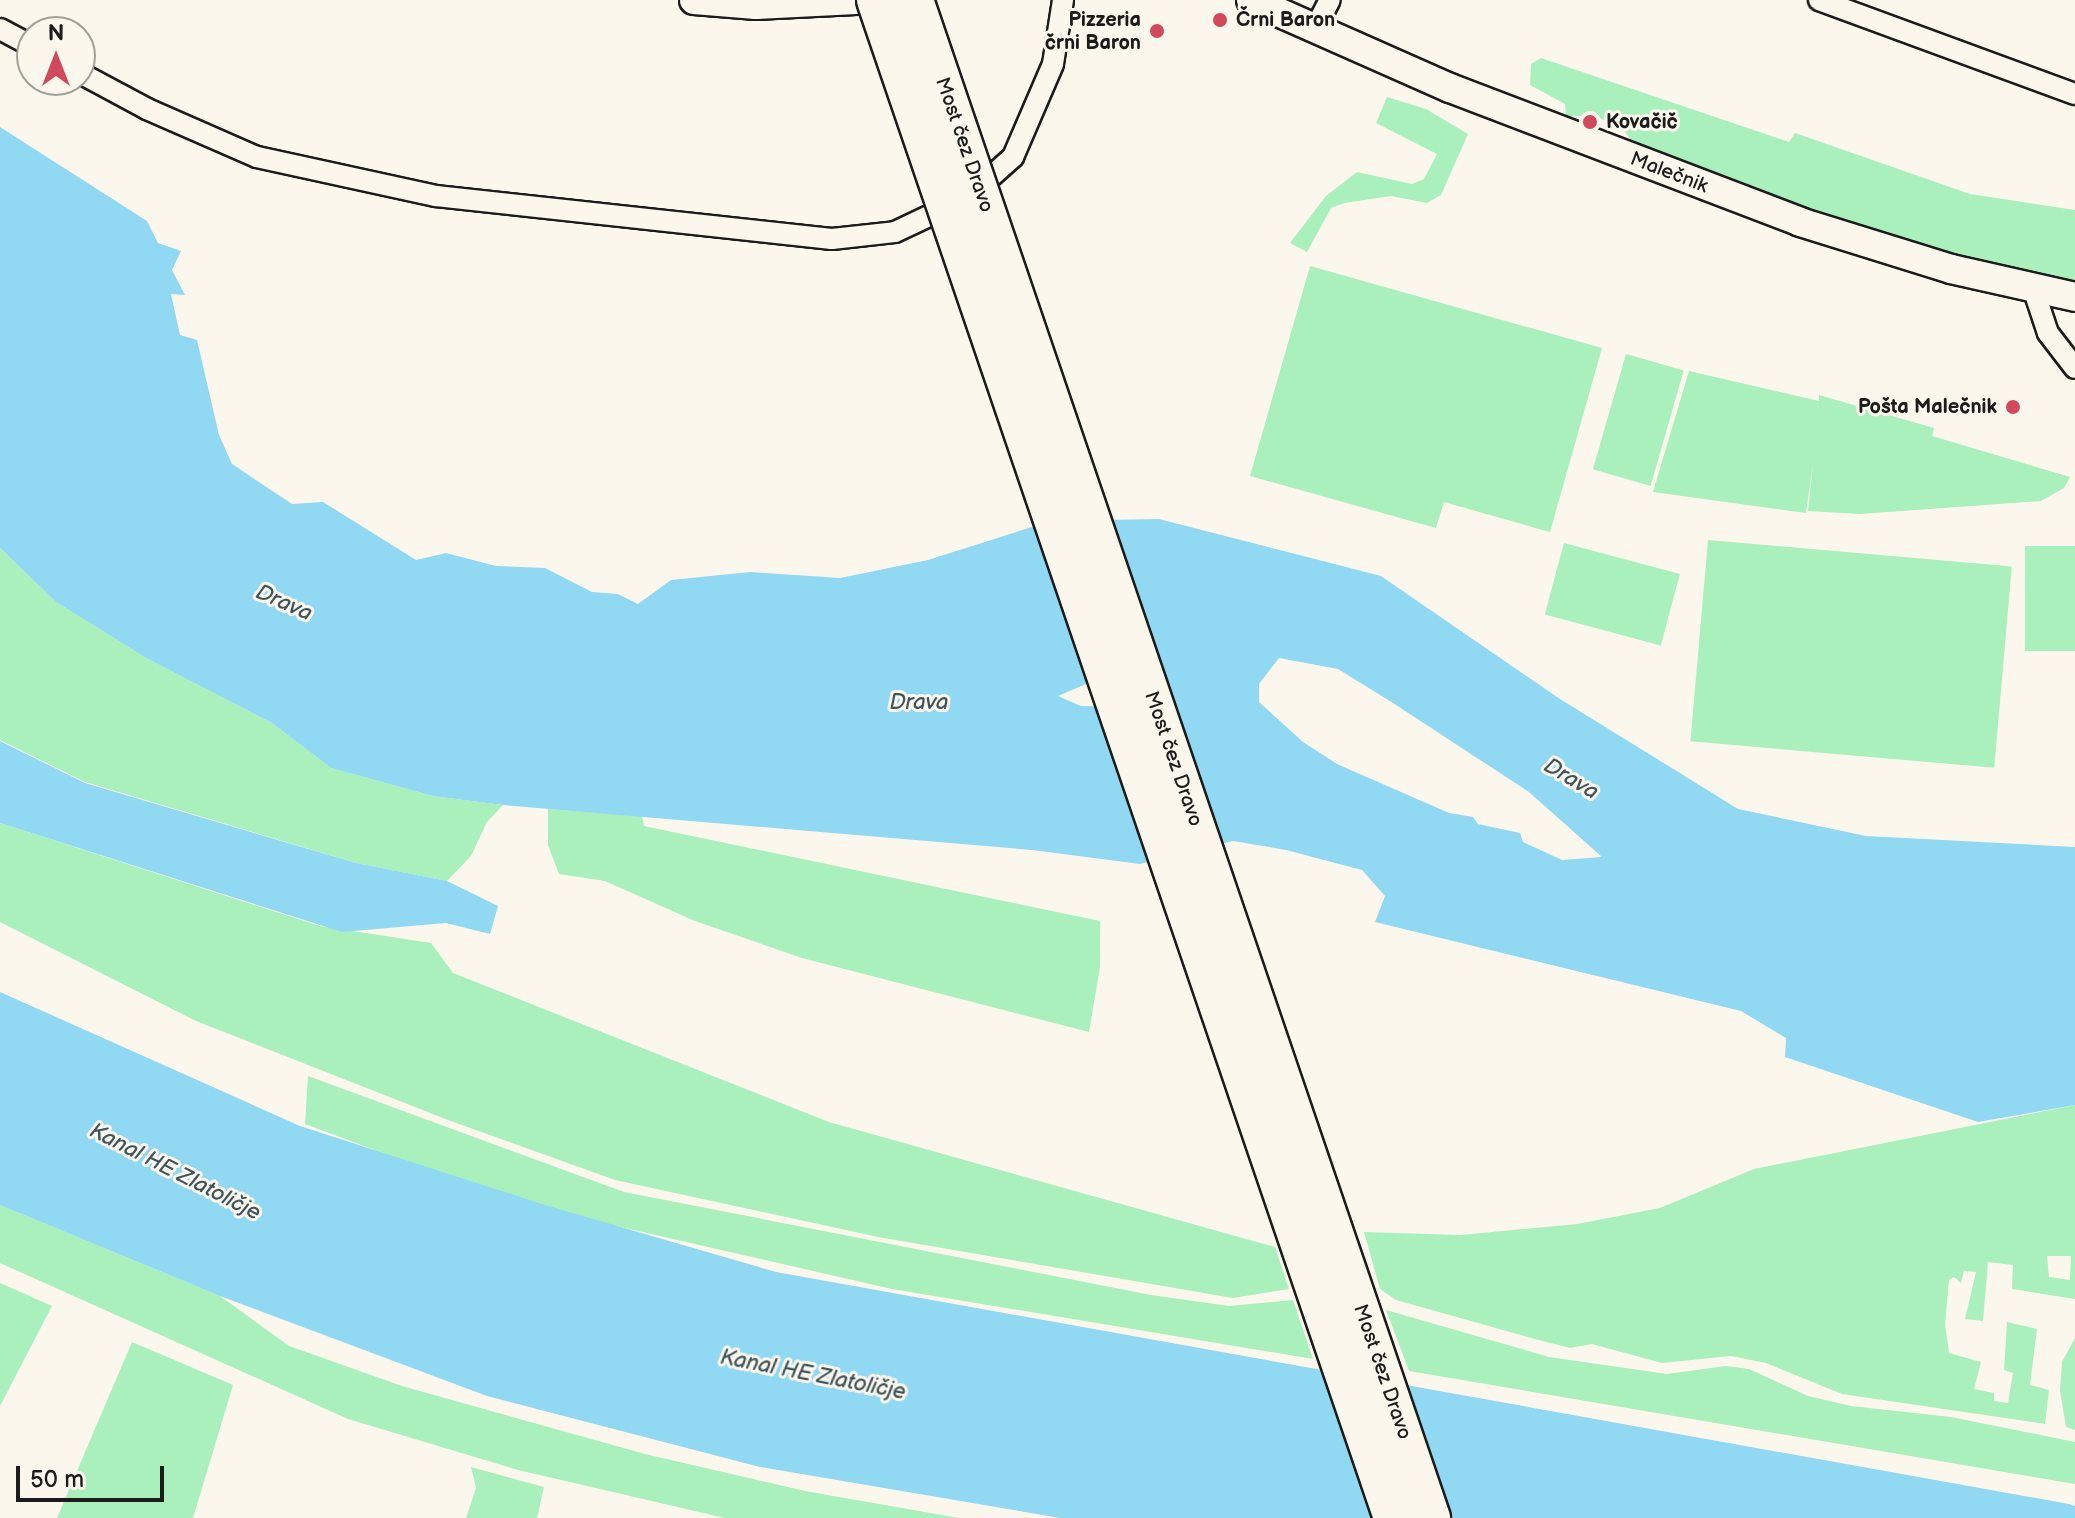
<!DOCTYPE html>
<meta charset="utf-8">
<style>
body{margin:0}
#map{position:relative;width:2075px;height:1518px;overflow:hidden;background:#fbf7ec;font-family:"Balsamiq Sans",sans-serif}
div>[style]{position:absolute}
.green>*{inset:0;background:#a9f0bc;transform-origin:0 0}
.water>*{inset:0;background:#91d8f3}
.roads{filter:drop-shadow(2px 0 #1c1c1c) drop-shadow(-2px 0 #1c1c1c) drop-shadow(0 2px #1c1c1c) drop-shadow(0 -2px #1c1c1c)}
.street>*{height:20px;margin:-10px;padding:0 10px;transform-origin:10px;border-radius:10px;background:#fbf7ec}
.secondary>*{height:28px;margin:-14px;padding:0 14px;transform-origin:14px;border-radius:14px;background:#fbf7ec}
.bridges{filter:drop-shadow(2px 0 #1c1c1c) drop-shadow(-2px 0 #1c1c1c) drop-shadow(0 2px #1c1c1c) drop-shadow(0 -2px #1c1c1c)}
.highway-bridge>*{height:38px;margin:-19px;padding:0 19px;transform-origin:19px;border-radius:19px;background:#fbf7ec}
.dots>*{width:22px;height:22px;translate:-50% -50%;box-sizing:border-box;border:4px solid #fbf7ec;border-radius:50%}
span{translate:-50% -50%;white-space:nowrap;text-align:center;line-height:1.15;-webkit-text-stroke:6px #fbf7ec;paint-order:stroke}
.poi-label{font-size:20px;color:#1c1c1c;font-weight:700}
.right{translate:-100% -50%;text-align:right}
.left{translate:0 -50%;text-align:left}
.street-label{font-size:20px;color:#1c1c1c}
.water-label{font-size:22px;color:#3f545c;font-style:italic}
.north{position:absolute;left:16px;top:16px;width:80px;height:80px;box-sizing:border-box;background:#fbf7ec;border:2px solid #a29f99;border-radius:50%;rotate:0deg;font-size:22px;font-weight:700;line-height:32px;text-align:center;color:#1c1c1c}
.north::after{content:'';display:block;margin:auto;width:28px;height:36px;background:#d1495b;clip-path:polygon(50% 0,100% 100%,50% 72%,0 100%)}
.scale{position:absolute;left:16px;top:1466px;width:148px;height:36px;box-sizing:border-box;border:4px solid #1c1c1c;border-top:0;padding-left:10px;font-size:24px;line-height:28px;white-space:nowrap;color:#1c1c1c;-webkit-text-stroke:6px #fbf7ec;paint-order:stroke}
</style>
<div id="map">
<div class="green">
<div style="clip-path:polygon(1541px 58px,1789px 142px,1795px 133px,1970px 194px,2075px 210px,2075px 285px,1902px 244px,1751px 192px,1633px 143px,1621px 126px,1590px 115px,1566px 117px,1565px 104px,1530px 85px,1531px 64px)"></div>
<div style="clip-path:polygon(1387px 97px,1426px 109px,1468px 134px,1441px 195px,1427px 203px,1391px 196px,1344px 203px,1331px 208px,1307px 252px,1290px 243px,1326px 196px,1357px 172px,1412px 184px,1424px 179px,1437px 154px,1376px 123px)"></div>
<div style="clip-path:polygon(1310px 266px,1602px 348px,1550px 532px,1444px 502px,1436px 528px,1250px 476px)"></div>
<div style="left:1626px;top:354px;width:60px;height:120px;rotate:16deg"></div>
<div style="clip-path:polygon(1689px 371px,1819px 401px,1819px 395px,1934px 428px,1932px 436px,2070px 477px,2064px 488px,2041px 501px,1860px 514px,1808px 511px,1813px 463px,1806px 513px,1653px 492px)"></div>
<div style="left:1708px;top:540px;width:305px;height:202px;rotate:5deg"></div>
<div style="left:1564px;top:543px;width:120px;height:74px;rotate:15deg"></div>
<div style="left:2025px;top:546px;width:50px;height:105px"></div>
<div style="clip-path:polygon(0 548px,56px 602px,146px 658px,272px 723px,331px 768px,433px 796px,503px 805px,487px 822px,471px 856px,447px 881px,356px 863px,85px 782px,0 740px)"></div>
<div style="clip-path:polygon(548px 809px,642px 816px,644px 826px,1100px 921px,1100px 967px,1089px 1032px,802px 958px,695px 921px,605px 881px,559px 874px,548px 845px)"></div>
<div style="clip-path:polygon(0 823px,320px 926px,431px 943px,453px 973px,829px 1122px,1275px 1247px,1289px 1289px,1233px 1298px,878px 1237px,615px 1180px,448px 1120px,196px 1021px,0 922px)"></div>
<div style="clip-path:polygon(308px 1076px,624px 1192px,1151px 1295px,1229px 1306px,1293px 1300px,1313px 1359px,892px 1289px,590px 1220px,477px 1188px,305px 1124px)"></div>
<div style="clip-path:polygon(evenodd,2075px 1105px,2075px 1299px,2012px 1289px,2013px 1265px,1988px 1262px,1983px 1321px,1965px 1319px,1976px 1272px,1964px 1271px,1961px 1283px,1954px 1277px,1949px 1280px,1945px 1324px,1949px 1353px,1981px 1362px,1974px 1389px,1994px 1393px,1994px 1401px,2008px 1403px,2013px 1373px,2004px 1370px,2007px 1322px,2037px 1329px,2030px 1385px,2049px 1390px,2045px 1424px,1842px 1394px,1766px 1363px,1731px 1356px,1662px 1363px,1592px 1344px,1570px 1348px,1535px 1339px,1396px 1300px,1380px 1289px,1364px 1232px,1461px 1235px,1577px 1224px,1660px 1208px,1754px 1169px,2075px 1105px,2047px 1256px,2071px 1256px,2070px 1280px,2049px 1277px,2047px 1256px)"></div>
<div style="clip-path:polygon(0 1205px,220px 1296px,289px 1346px,402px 1386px,645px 1454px,805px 1491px,959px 1518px,725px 1518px,518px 1470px,348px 1419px,0 1263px)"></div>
<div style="clip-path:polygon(0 1283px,52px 1306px,0 1406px)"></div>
<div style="clip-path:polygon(1386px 1310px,1549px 1357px,1667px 1374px,1726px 1366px,1749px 1369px,1808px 1396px,1851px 1406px,1951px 1417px,2075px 1442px,2075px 1484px,1409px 1371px)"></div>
<div style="clip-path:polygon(2075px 1338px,2075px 1430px,2066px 1427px,2060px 1391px,2062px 1362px)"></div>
<div style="clip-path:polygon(132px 1342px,233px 1385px,193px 1518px,57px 1518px)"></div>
<div style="clip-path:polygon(471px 1467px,544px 1487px,537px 1518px,466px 1518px,476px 1488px)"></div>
</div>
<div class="water">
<div style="clip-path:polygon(evenodd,0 127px,147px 221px,158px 243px,181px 251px,172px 270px,185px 295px,171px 294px,180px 335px,197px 340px,219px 435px,232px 464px,292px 504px,323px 502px,416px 560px,446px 553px,496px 566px,545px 568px,592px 592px,618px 594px,638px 604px,671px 580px,750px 572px,840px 578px,928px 560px,1051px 521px,1159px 519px,1381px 576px,1560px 699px,1738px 809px,1866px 836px,2075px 847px,2075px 1105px,1978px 1122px,1785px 1057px,1786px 1038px,1741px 1011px,1375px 922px,1385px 896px,1362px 870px,1286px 850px,1233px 841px,1140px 864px,1032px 850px,503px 805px,433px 796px,331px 768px,272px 723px,146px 658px,56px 602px,0 548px,0 127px,1279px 658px,1338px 669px,1393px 703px,1529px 792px,1602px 857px,1562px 860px,1523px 842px,1520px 833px,1478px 824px,1473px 817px,1449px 813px,1337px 764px,1303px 742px,1259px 702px,1259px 684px,1279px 658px,0 127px,1098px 679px,1154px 707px,1081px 706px,1058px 696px,1098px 679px)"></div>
<div style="clip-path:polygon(0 741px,85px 783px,356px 863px,447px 881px,498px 906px,490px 934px,446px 923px,342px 932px,0 823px)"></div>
<div style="clip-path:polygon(0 992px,300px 1126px,545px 1205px,776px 1272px,2069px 1504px,2075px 1506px,2075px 1518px,1060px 1518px,760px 1467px,487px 1396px,220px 1296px,0 1205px)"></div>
</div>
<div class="roads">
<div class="street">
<div style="left:1819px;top:0;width:273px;rotate:20.2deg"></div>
<div style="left:1316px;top:27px;width:30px;rotate:-63deg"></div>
<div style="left:0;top:29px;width:36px;rotate:28deg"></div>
<div style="left:80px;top:73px;width:76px;rotate:28.2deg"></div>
<div style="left:147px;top:109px;width:120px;rotate:23.6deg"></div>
<div style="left:257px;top:157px;width:183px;rotate:12.3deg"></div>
<div style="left:436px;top:196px;width:398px;rotate:6.2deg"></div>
<div style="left:832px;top:239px;width:63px;rotate:-6.3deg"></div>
<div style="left:895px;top:232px;width:80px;rotate:-25.3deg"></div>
<div style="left:967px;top:198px;width:62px;rotate:-41.7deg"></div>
<div style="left:1013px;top:157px;width:101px;rotate:-66.7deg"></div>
<div style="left:1053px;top:64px;width:65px;rotate:-81.1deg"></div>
<div style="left:2033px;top:288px;width:47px;rotate:71.6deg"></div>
<div style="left:2048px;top:333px;width:44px;rotate:52.4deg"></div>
</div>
<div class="secondary">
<div style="left:694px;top:0;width:62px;rotate:4.6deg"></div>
<div style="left:756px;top:5px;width:100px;rotate:-2.9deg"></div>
<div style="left:1251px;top:0;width:218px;rotate:23.9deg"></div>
<div style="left:1450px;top:88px;width:375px;rotate:20.9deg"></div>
<div style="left:1800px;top:222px;width:158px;rotate:17.3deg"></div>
<div style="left:1951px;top:269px;width:127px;rotate:12.7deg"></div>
</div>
</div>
<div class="bridges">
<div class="highway-bridge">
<div style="left:876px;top:0;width:1604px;rotate:71.19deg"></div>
<div style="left:914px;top:0;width:1604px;rotate:71.19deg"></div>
</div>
</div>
<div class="dots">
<div style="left:1220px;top:20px;background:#d1495b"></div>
<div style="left:1157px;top:31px;background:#d1495b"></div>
<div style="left:1590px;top:122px;background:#d1495b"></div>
<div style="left:2013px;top:407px;background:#d1495b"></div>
</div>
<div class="poi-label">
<span class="right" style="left:1141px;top:32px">Pizzeria<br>črni Baron</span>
<span class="left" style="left:1236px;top:20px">Črni Baron</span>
<span class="left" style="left:1606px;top:122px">Kovačič</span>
<span class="right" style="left:1997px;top:407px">Pošta Malečnik</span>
</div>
<div class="street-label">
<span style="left:964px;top:145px;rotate:71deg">Most čez Dravo</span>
<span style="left:1669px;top:173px;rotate:21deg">Malečnik</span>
<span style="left:1173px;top:759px;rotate:71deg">Most čez Dravo</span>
<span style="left:1382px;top:1372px;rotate:71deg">Most čez Dravo</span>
</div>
<div class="water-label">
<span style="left:284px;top:603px;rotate:24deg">Drava</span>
<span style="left:919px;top:703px">Drava</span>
<span style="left:1571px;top:779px;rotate:31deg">Drava</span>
<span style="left:175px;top:1172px;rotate:27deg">Kanal HE Zlatoličje</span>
<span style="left:813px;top:1375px;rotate:11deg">Kanal HE Zlatoličje</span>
</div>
<div class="north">N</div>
<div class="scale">50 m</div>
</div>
